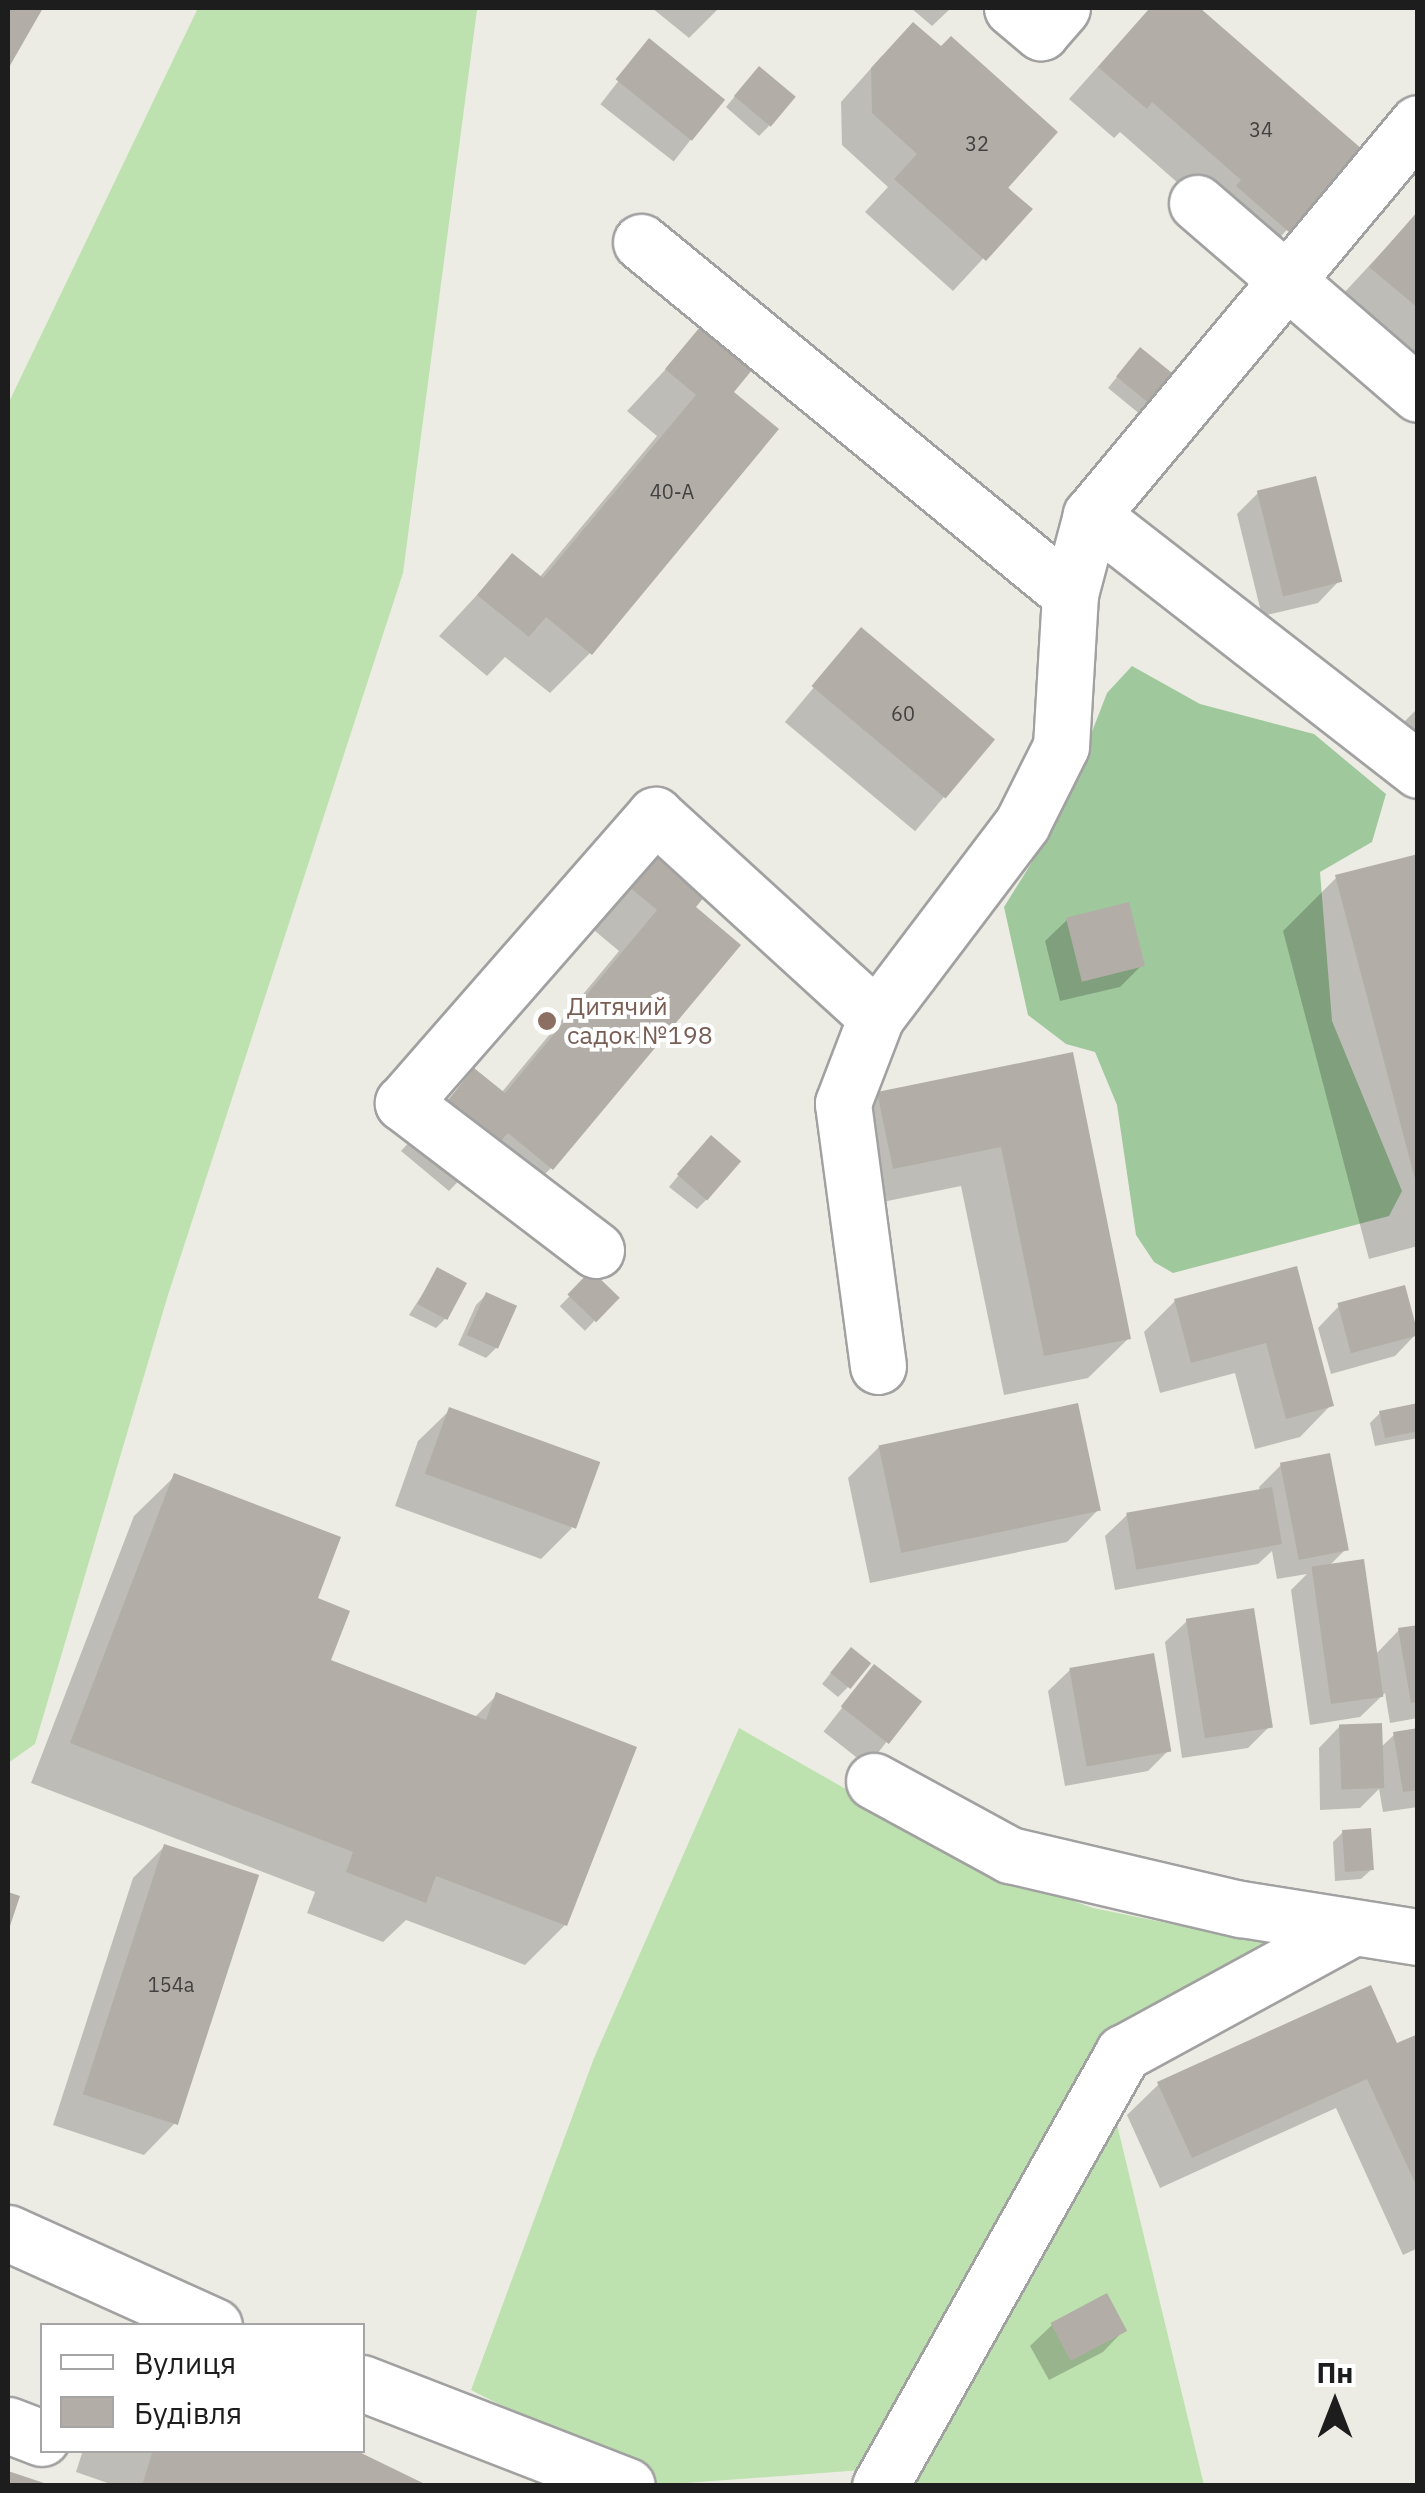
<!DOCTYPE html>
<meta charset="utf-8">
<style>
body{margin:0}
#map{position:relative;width:1425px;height:2493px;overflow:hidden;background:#edece4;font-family:"IBM Plex Sans",sans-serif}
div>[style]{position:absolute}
.grass>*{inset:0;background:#bde2af}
.forest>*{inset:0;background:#a0c89d}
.shadow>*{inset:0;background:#0003;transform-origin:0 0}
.building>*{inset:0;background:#b2aea7;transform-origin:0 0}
.roads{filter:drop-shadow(2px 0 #a1a1a1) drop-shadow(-2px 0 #a1a1a1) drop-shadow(0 2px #a1a1a1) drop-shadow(0 -2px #a1a1a1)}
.minor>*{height:55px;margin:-27.5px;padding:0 27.5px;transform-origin:27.5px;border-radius:27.5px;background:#fff}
.dots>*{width:28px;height:28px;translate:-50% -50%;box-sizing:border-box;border:5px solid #fff;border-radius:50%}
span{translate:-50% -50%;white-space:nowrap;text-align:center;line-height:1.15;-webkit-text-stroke:8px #fff;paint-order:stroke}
.number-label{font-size:20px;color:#424140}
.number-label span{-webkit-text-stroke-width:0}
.education-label{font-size:25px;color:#785e54}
.left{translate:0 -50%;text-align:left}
.frame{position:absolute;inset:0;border:10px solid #1d1d1d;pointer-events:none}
.legend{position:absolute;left:40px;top:2323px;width:325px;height:130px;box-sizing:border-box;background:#fff;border:2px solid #a5a5a5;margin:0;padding:12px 18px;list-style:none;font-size:30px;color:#1d1d1d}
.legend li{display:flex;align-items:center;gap:20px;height:50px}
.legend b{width:50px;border:2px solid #a5a5a5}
.north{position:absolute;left:1285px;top:2353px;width:100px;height:100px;-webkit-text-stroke:8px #fff;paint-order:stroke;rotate:0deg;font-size:28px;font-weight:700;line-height:40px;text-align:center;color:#1d1d1d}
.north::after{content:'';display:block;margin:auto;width:35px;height:45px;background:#1d1d1d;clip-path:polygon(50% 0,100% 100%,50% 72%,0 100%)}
</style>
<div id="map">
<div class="grass">
<div style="clip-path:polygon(198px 8px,477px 10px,403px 573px,168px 1295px,35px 1744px,8px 1763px,8px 404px)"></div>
<div style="clip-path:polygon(739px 1728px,991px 1872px,1093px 1908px,1275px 1945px,1113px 2037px,862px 2470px,659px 2485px,471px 2390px,594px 2058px)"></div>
<div style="clip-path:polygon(1114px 2112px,1204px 2485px,910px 2485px)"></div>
</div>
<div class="forest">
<div style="clip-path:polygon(1132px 666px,1200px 704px,1314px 734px,1386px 794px,1372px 842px,1320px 872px,1332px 1021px,1402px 1191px,1389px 1216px,1173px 1273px,1154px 1262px,1136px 1235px,1117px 1105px,1095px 1052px,1066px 1044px,1028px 1015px,1004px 907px,1057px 822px,1107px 693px)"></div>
</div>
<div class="shadow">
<div style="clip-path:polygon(652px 8px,719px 8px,689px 38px)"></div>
<div style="clip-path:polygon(911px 8px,951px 8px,932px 26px)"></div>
<div style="clip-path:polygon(1150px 8px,1196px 8px,1359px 150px,1257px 263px,1212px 213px,1120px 132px,1114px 138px,1069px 99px)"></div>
<div style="left:649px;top:42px;width:93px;height:79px;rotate:38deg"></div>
<div style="clip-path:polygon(882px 56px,1029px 209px,953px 291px,865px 212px,888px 187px,842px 145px,841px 102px)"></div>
<div style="clip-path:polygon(749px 79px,769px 126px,759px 136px,726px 107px)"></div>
<div style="clip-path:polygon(1418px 213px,1418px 407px,1318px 321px)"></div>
<div style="clip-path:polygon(701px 331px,730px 393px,590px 653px,550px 693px,505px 657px,487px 676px,439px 636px,513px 556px,539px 578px,657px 436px,627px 411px)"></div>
<div style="clip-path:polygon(1130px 361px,1173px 378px,1141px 415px,1108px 388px)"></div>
<div style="clip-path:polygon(1259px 492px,1339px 581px,1318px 603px,1262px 616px,1237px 514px)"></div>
<div style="left:862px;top:630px;width:170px;height:120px;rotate:40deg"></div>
<div style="clip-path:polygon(1418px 708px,1418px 761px,1398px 728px)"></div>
<div style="clip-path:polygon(662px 846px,692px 908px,551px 1168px,511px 1208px,467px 1172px,449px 1191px,401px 1151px,474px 1071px,501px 1093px,619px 951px,589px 926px)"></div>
<div style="clip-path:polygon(1418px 856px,1418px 1246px,1369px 1259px,1283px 931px,1337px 877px)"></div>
<div style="clip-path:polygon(1067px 920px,1142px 965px,1120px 987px,1060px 1001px,1045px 941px)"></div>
<div style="clip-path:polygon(1071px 1055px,1129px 1338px,1088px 1378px,1004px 1395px,961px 1186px,853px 1208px,838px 1134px,878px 1094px)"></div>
<div style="clip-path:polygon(701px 1148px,707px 1199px,697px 1209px,669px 1187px)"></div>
<div style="clip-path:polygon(1295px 1269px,1331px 1405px,1300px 1437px,1255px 1449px,1235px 1373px,1160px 1393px,1144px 1332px,1175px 1301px)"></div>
<div style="clip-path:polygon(438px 1270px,446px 1318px,436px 1328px,409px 1315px)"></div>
<div style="left:591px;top:1274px;width:35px;height:45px;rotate:44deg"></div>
<div style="clip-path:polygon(486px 1295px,496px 1348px,486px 1358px,458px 1345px,476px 1305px)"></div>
<div style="clip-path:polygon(1339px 1306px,1416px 1334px,1395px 1356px,1331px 1374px,1318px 1328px)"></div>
<div style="clip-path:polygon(1418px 1405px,1418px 1438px,1375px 1446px,1370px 1423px,1380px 1413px)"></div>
<div style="clip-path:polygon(450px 1410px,572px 1528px,541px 1559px,395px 1506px,418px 1441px)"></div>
<div style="clip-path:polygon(880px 1446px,1098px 1510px,1067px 1542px,870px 1583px,848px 1478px)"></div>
<div style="clip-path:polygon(1281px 1465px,1346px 1549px,1328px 1567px,1376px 1654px,1399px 1630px,1418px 1627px,1418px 1718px,1390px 1723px,1385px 1693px,1360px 1717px,1310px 1725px,1291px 1590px,1307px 1574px,1277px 1579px,1272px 1551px,1258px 1564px,1115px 1590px,1105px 1536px,1127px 1515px,1260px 1491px,1259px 1487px)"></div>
<div style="clip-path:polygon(175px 1476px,315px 1599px,327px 1661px,474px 1718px,497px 1695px,565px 1925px,525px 1965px,406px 1920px,383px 1942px,307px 1913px,315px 1892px,31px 1783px,134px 1516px)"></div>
<div style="clip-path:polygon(1187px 1621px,1269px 1727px,1248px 1748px,1182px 1758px,1165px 1642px)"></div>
<div style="clip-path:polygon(841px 1660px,848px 1687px,838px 1697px,822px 1684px)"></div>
<div style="left:874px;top:1667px;width:56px;height:82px;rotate:38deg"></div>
<div style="clip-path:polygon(1070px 1670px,1169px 1750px,1148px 1771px,1065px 1786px,1048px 1691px)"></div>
<div style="clip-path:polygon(1340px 1726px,1380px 1748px,1395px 1734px,1418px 1730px,1418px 1807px,1383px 1812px,1379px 1789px,1360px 1808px,1320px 1810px,1319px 1748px)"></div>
<div style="clip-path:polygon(1343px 1832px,1372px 1869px,1361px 1879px,1335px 1881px,1333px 1842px)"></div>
<div style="clip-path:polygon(164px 1847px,175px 2123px,144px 2155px,53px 2125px,133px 1878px)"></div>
<div style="clip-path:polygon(1418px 2037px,1418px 2248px,1403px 2255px,1336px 2108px,1160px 2188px,1127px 2115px,1159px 2084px,1396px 2046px)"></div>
<div style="clip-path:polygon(1052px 2325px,1124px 2330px,1103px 2352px,1049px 2380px,1030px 2346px)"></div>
<div style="clip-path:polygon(83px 2450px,350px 2450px,423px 2486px,116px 2486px,76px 2472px)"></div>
</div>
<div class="building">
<div style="clip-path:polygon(8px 8px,43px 8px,8px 69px)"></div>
<div style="clip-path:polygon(1150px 8px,1200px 8px,1363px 150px,1290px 233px,1236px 186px,1241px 180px,1152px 102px,1147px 109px,1098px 67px)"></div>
<div style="clip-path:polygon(913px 22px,941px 46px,951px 36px,1058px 132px,1008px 188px,1033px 209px,986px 261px,894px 179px,917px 154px,872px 113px,871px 68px)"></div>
<div style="left:649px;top:38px;width:98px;height:53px;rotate:39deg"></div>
<div style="left:759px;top:66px;width:48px;height:39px;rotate:40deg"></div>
<div style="clip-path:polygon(1418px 211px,1418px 308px,1369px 267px)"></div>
<div style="clip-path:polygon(700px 327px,752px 370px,734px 392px,779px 429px,592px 655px,546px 617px,529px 637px,477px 595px,512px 553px,543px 578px,696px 395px,665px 369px)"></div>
<div style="left:1140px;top:347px;width:48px;height:38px;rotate:39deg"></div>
<div style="left:1316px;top:476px;width:109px;height:61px;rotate:76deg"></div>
<div style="left:861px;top:627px;width:175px;height:77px;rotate:40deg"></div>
<div style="clip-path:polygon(662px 843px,714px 885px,696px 907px,741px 945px,553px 1170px,508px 1133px,491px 1152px,440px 1110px,474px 1068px,505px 1093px,657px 910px,627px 885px)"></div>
<div style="clip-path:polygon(1418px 854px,1418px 1182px,1416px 1183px,1335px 875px)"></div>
<div style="left:1129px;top:902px;width:66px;height:65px;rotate:76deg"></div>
<div style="clip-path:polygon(1073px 1052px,1131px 1339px,1044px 1356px,1001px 1147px,893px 1169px,877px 1092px)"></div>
<div style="left:711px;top:1135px;width:40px;height:52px;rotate:41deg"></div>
<div style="clip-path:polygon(1297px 1266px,1334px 1406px,1286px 1419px,1266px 1343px,1191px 1363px,1174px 1299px)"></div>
<div style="left:437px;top:1267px;width:34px;height:42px;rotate:28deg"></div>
<div style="left:591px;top:1270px;width:40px;height:34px;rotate:44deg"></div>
<div style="left:1405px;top:1285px;width:52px;height:70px;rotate:75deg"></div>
<div style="left:486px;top:1292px;width:34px;height:47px;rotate:24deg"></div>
<div style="left:1078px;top:1403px;width:110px;height:204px;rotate:78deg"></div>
<div style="clip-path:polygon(1418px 1403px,1418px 1431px,1385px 1438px,1379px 1411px)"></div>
<div style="left:449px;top:1407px;width:161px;height:71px;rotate:20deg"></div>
<div style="left:1330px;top:1453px;width:99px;height:51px;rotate:79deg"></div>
<div style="clip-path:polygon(174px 1473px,341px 1537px,318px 1598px,350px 1611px,331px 1660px,486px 1720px,496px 1692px,637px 1747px,567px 1926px,436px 1876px,426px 1903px,346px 1872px,353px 1852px,70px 1743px)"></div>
<div style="left:1272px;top:1487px;width:58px;height:148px;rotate:80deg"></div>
<div style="left:1364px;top:1559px;width:139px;height:53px;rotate:82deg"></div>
<div style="left:1254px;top:1608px;width:121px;height:69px;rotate:81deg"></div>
<div style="clip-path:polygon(1418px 1625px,1418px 1702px,1411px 1703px,1398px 1628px)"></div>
<div style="left:851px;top:1647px;width:26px;height:33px;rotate:39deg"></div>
<div style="left:1154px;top:1653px;width:100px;height:86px;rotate:80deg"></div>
<div style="left:874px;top:1664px;width:61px;height:54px;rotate:38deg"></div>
<div style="left:1382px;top:1723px;width:65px;height:43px;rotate:88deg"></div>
<div style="clip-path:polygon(1418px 1728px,1418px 1790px,1403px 1792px,1393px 1732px)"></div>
<div style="left:1371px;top:1828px;width:42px;height:29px;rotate:86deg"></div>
<div style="left:164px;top:1844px;width:100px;height:263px;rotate:18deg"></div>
<div style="clip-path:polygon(8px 1892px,20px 1896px,8px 1932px)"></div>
<div style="clip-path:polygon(1371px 1985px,1397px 2043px,1418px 2034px,1418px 2189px,1367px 2079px,1192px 2158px,1157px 2082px)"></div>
<div style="left:1107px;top:2293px;width:43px;height:64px;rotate:62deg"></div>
<div style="clip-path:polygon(153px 2450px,355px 2450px,429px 2486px,142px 2486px)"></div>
<div style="clip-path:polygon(8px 2471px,50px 2485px,50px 2486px,8px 2486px)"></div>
</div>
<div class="roads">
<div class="minor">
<div style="left:1012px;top:8px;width:38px;rotate:40deg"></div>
<div style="left:1041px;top:32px;width:32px;rotate:-49deg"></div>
<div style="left:1197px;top:203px;width:292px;rotate:40.8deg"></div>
<div style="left:641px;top:242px;width:555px;rotate:39.37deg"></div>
<div style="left:1091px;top:515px;width:415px;rotate:37.9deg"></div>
<div style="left:596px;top:1250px;width:243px;rotate:-142.7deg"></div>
<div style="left:403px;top:1103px;width:383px;rotate:-48.8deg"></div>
<div style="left:655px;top:815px;width:299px;rotate:42.4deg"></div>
<div style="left:878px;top:1366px;width:265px;rotate:-97.6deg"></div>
<div style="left:843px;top:1103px;width:92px;rotate:-69deg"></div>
<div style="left:876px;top:1017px;width:242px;rotate:-52.9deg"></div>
<div style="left:1022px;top:824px;width:87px;rotate:-63.4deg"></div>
<div style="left:1061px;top:746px;width:152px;rotate:-86.6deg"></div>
<div style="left:1070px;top:594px;width:82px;rotate:-75.1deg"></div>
<div style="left:1091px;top:515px;width:510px;rotate:-50.17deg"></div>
<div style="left:874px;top:1781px;width:155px;rotate:28.6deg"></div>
<div style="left:1010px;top:1855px;width:237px;rotate:13.2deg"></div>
<div style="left:1241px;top:1909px;width:179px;rotate:9deg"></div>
<div style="left:8px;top:2233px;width:226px;rotate:24.3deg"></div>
<div style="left:362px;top:2383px;width:284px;rotate:21.2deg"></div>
<div style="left:8px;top:2425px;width:36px;rotate:21deg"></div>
<div style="left:880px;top:2486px;width:497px;rotate:-60.7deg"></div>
<div style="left:1123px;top:2053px;width:261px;rotate:-28.6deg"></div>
</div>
</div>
<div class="dots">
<div style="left:547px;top:1021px;background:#8d6e63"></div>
</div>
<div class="number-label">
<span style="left:1261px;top:129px">34</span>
<span style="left:977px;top:143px">32</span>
<span style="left:672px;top:491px">40-А</span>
<span style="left:903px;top:713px">60</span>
<span style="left:171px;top:1984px">154а</span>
</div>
<div class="education-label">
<span class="left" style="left:567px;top:1021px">Дитячий<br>садок №198</span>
</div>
<div class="frame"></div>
<ul class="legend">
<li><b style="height:12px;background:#fff"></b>Вулиця</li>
<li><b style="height:28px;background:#b2aea7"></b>Будівля</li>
</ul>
<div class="north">Пн</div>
</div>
